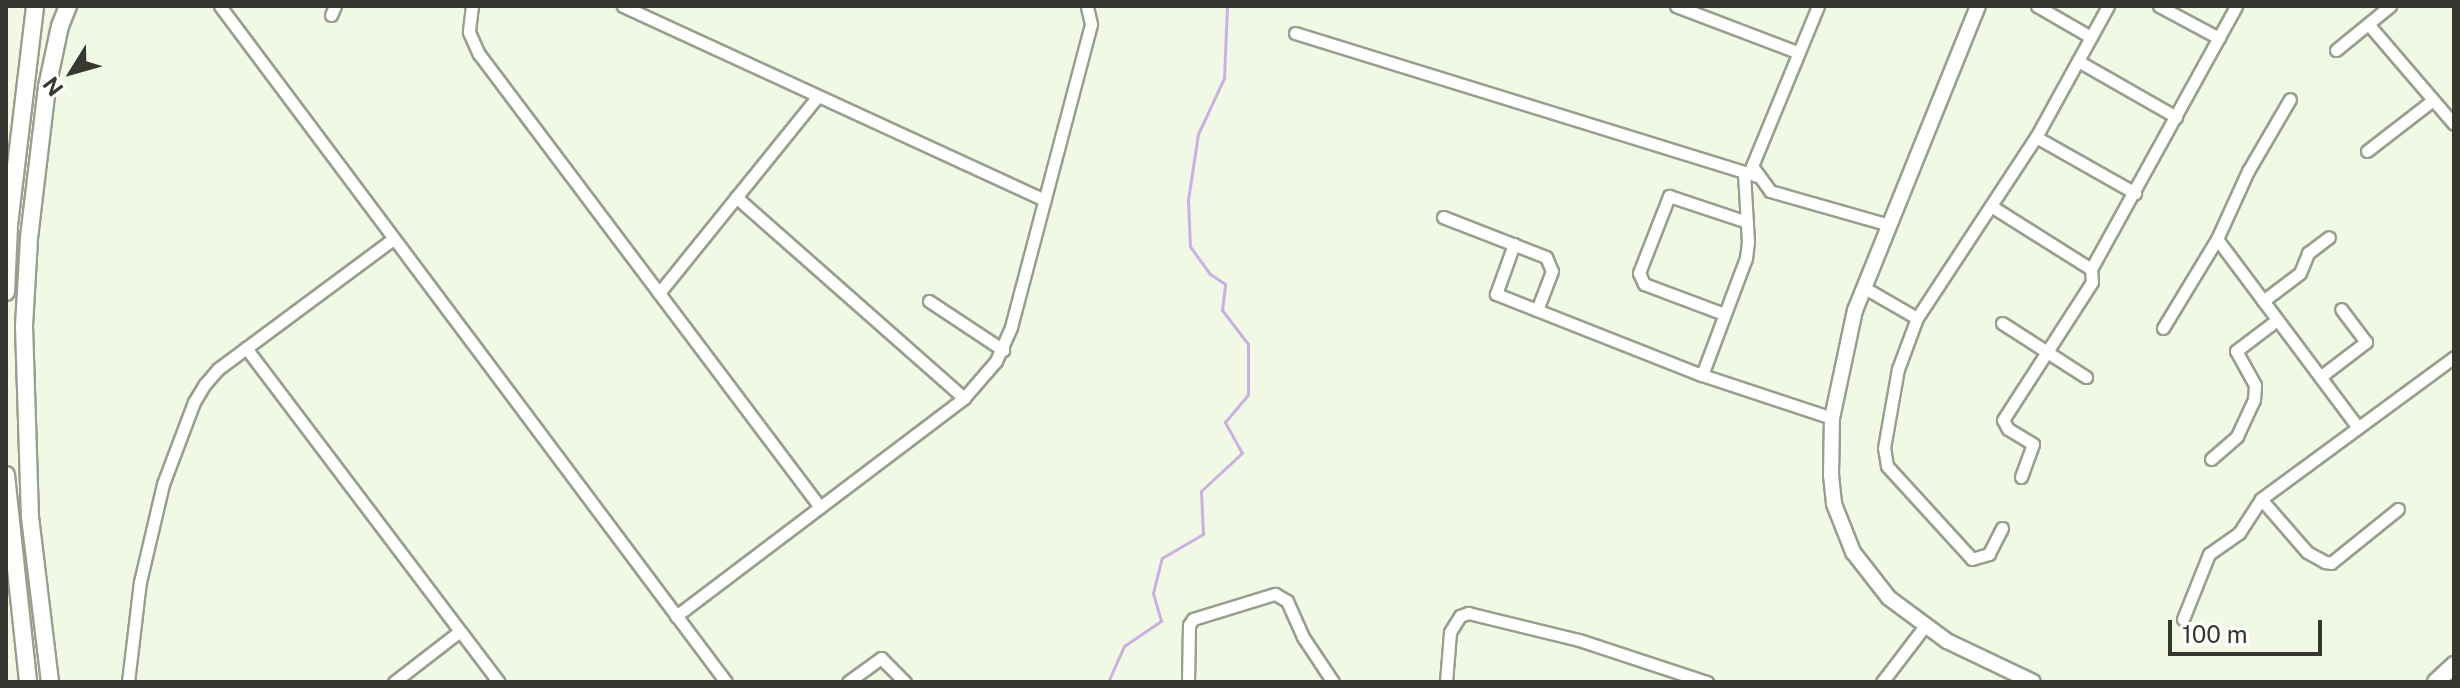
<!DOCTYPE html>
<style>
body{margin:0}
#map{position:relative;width:2460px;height:688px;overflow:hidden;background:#f1f8e4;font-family:"Public Sans",sans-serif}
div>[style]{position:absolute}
.stream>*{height:3px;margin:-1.5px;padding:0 1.5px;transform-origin:1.5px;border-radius:1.5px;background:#cbb1e1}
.roads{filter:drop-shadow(2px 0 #999f8d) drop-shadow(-2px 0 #999f8d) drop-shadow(0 2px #999f8d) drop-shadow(0 -2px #999f8d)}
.minor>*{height:11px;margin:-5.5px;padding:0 5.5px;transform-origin:5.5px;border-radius:5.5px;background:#fff}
.tertiary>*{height:14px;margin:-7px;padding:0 7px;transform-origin:7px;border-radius:7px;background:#fff}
.secondary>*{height:16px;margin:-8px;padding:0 8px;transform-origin:8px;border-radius:8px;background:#fff}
span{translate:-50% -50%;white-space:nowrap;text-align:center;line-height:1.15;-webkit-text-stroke:6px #fff;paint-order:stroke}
.frame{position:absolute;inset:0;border:8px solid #353730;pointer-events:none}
.north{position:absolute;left:32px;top:32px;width:80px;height:80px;-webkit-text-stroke:6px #fff;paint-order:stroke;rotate:233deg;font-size:22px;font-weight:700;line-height:32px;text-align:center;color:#353730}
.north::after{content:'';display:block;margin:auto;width:28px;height:36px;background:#353730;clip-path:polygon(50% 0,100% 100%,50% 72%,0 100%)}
.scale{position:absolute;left:2168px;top:620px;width:154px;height:36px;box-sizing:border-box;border:4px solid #353730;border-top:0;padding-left:10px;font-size:24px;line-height:28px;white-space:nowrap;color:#353730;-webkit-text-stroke:6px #fff;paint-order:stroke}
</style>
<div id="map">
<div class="stream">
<div style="left:1108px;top:682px;width:39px;rotate:-66deg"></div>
<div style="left:1124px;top:646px;width:45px;rotate:-34deg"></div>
<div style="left:1161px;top:621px;width:29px;rotate:-106deg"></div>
<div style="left:1153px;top:593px;width:36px;rotate:-76deg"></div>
<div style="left:1162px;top:558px;width:48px;rotate:-30.3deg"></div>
<div style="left:1203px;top:534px;width:43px;rotate:-92.7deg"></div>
<div style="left:1201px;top:491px;width:56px;rotate:-42.8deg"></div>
<div style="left:1242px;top:453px;width:35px;rotate:-119deg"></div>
<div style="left:1225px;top:422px;width:35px;rotate:-50deg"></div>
<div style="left:1248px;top:395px;width:51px;rotate:-90deg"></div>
<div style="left:1248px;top:344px;width:43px;rotate:-127.4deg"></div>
<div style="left:1222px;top:310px;width:26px;rotate:-83deg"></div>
<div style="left:1225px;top:284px;width:18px;rotate:-146deg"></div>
<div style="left:1210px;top:274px;width:34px;rotate:-126deg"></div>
<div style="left:1190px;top:246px;width:46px;rotate:-92.5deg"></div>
<div style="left:1188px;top:200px;width:67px;rotate:-81.4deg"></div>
<div style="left:1198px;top:134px;width:62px;rotate:-65.1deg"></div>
<div style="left:1224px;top:78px;width:72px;rotate:-87.6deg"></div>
</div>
<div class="roads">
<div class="minor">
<div style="left:220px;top:6px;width:844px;rotate:53.18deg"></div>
<div style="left:472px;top:6px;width:26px;rotate:97deg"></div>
<div style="left:469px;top:32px;width:24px;rotate:66deg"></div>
<div style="left:479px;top:54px;width:567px;rotate:53.03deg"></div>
<div style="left:623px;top:6px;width:464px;rotate:24.7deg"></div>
<div style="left:1676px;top:6px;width:129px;rotate:20.8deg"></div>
<div style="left:1818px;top:6px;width:173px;rotate:112.4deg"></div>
<div style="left:1752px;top:166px;width:31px;rotate:54deg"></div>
<div style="left:1770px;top:191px;width:124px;rotate:15.9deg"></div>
<div style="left:2037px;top:6px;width:62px;rotate:29.9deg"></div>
<div style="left:2159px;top:6px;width:68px;rotate:28.1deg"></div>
<div style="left:331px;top:15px;width:10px;rotate:-66deg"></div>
<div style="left:2369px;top:25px;width:130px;rotate:49.4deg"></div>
<div style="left:1295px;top:33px;width:483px;rotate:17.2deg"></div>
<div style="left:2336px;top:50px;width:70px;rotate:-39.2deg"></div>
<div style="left:2078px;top:61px;width:113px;rotate:29.7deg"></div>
<div style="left:2036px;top:137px;width:114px;rotate:29.5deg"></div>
<div style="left:2367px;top:151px;width:83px;rotate:-37.7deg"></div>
<div style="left:736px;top:197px;width:304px;rotate:41.4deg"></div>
<div style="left:1991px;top:206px;width:118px;rotate:32.2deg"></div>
<div style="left:1443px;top:217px;width:110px;rotate:21.2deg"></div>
<div style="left:1546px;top:257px;width:15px;rotate:67deg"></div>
<div style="left:1552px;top:271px;width:42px;rotate:111deg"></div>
<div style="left:2217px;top:239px;width:234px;rotate:53.2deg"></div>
<div style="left:1514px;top:244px;width:53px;rotate:109.8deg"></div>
<div style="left:1496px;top:294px;width:221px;rotate:21.5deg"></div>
<div style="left:1702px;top:375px;width:137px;rotate:18.3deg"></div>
<div style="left:1863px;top:287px;width:62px;rotate:29.9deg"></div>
<div style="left:659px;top:293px;width:252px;rotate:-51.1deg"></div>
<div style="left:929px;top:301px;width:89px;rotate:33.5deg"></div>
<div style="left:2263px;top:301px;width:46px;rotate:-37.1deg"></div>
<div style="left:2300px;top:273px;width:22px;rotate:-68deg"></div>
<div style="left:2308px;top:253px;width:26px;rotate:-37deg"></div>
<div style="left:1724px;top:314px;width:85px;rotate:-159.4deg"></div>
<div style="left:1644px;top:284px;width:12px;rotate:-114deg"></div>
<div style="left:1639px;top:273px;width:83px;rotate:-68.7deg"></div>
<div style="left:1669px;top:196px;width:82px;rotate:18.4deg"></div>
<div style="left:2002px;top:323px;width:100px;rotate:32.7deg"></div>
<div style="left:2163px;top:328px;width:104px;rotate:-58.8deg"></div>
<div style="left:2217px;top:239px;width:75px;rotate:-65.5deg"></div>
<div style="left:2248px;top:171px;width:83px;rotate:-59.7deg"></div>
<div style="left:246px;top:348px;width:419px;rotate:52.9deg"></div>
<div style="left:1702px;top:375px;width:125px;rotate:-69.4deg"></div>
<div style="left:1746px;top:258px;width:16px;rotate:-83deg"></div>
<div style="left:1748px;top:242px;width:70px;rotate:-93.3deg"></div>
<div style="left:2320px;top:377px;width:58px;rotate:-37.3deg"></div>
<div style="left:2366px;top:342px;width:41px;rotate:-127.1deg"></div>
<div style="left:2211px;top:459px;width:35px;rotate:-41deg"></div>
<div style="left:2237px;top:436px;width:40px;rotate:-65deg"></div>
<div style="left:2254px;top:400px;width:15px;rotate:-86deg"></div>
<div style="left:2255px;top:385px;width:39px;rotate:-119deg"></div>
<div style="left:2236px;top:351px;width:51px;rotate:-37.1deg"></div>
<div style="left:2021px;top:477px;width:35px;rotate:-70deg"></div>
<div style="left:2033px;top:444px;width:29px;rotate:-149deg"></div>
<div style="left:2008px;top:429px;width:10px;rotate:-119deg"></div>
<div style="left:2003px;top:420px;width:164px;rotate:-57.2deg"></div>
<div style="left:2092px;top:282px;width:13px;rotate:-94deg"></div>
<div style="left:2091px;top:269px;width:300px;rotate:-61.1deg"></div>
<div style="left:2261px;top:499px;width:70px;rotate:49deg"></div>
<div style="left:2307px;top:552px;width:21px;rotate:29deg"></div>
<div style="left:2325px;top:562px;width:6px;rotate:9deg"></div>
<div style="left:2331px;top:563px;width:86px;rotate:-38.9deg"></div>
<div style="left:2002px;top:528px;width:29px;rotate:117deg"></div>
<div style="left:1989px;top:554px;width:18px;rotate:164deg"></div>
<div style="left:1972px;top:559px;width:126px;rotate:-132.4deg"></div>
<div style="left:1887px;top:466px;width:18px;rotate:-99deg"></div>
<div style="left:1884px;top:448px;width:80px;rotate:-80deg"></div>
<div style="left:1898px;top:369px;width:54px;rotate:-69.6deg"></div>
<div style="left:1917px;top:318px;width:217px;rotate:-56.7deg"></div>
<div style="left:2036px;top:137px;width:149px;rotate:-61.2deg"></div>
<div style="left:676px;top:616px;width:361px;rotate:-37.1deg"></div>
<div style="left:964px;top:398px;width:49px;rotate:-49.1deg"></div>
<div style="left:996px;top:361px;width:37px;rotate:-66deg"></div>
<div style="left:1011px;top:327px;width:313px;rotate:-75.2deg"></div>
<div style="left:1091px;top:24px;width:18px;rotate:-103deg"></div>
<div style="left:2183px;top:619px;width:70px;rotate:-68.2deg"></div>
<div style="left:2209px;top:554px;width:37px;rotate:-35deg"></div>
<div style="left:2239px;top:533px;width:40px;rotate:-57.1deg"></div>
<div style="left:2261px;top:499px;width:240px;rotate:-36.3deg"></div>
<div style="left:128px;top:682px;width:101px;rotate:-83.2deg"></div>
<div style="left:140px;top:582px;width:101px;rotate:-76.8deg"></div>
<div style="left:163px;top:484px;width:88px;rotate:-69.3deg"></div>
<div style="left:194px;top:402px;width:21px;rotate:-59deg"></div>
<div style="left:205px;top:384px;width:20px;rotate:-49deg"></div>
<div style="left:218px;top:369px;width:218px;rotate:-36.6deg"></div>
<div style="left:394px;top:682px;width:83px;rotate:-37.7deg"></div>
<div style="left:848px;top:682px;width:41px;rotate:-36deg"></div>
<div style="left:881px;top:658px;width:34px;rotate:45deg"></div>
<div style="left:1188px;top:682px;width:57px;rotate:-89deg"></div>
<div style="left:1189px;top:625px;width:7px;rotate:-56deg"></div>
<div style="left:1193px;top:619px;width:86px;rotate:-17deg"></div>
<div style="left:1275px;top:594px;width:14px;rotate:30deg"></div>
<div style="left:1287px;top:601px;width:39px;rotate:66deg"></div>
<div style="left:1303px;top:637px;width:54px;rotate:56.3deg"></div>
<div style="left:1446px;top:682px;width:50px;rotate:-85.4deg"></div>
<div style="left:1450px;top:632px;width:19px;rotate:-58deg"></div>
<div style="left:1460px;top:616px;width:9px;rotate:-21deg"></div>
<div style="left:1468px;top:613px;width:114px;rotate:13.7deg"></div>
<div style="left:1579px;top:640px;width:135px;rotate:18.2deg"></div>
<div style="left:1882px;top:682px;width:69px;rotate:-52.6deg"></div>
</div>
<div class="tertiary">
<div style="left:1978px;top:6px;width:328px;rotate:112deg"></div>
<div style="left:1855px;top:310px;width:110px;rotate:102deg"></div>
<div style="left:1832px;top:418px;width:57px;rotate:91deg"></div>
<div style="left:1831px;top:475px;width:29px;rotate:84deg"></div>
<div style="left:1834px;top:504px;width:52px;rotate:68.4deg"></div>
<div style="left:1853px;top:552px;width:58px;rotate:52deg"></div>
<div style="left:1889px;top:598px;width:72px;rotate:36.6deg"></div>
<div style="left:1947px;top:641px;width:95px;rotate:25.5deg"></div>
</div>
<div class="secondary">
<div style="left:6px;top:292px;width:67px;rotate:-87.4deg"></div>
<div style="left:9px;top:225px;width:221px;rotate:-83.2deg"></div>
<div style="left:6px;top:475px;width:208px;rotate:83.9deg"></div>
<div style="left:50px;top:682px;width:166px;rotate:-96.9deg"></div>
<div style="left:30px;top:517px;width:191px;rotate:-91.8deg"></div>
<div style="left:24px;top:326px;width:88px;rotate:-86.7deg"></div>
<div style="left:29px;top:238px;width:152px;rotate:-83.2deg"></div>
<div style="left:47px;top:87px;width:62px;rotate:-78deg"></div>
<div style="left:60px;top:26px;width:22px;rotate:-68deg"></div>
<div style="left:2436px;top:682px;width:25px;rotate:-43deg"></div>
</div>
</div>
<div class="frame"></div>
<div class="north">N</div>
<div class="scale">100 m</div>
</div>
